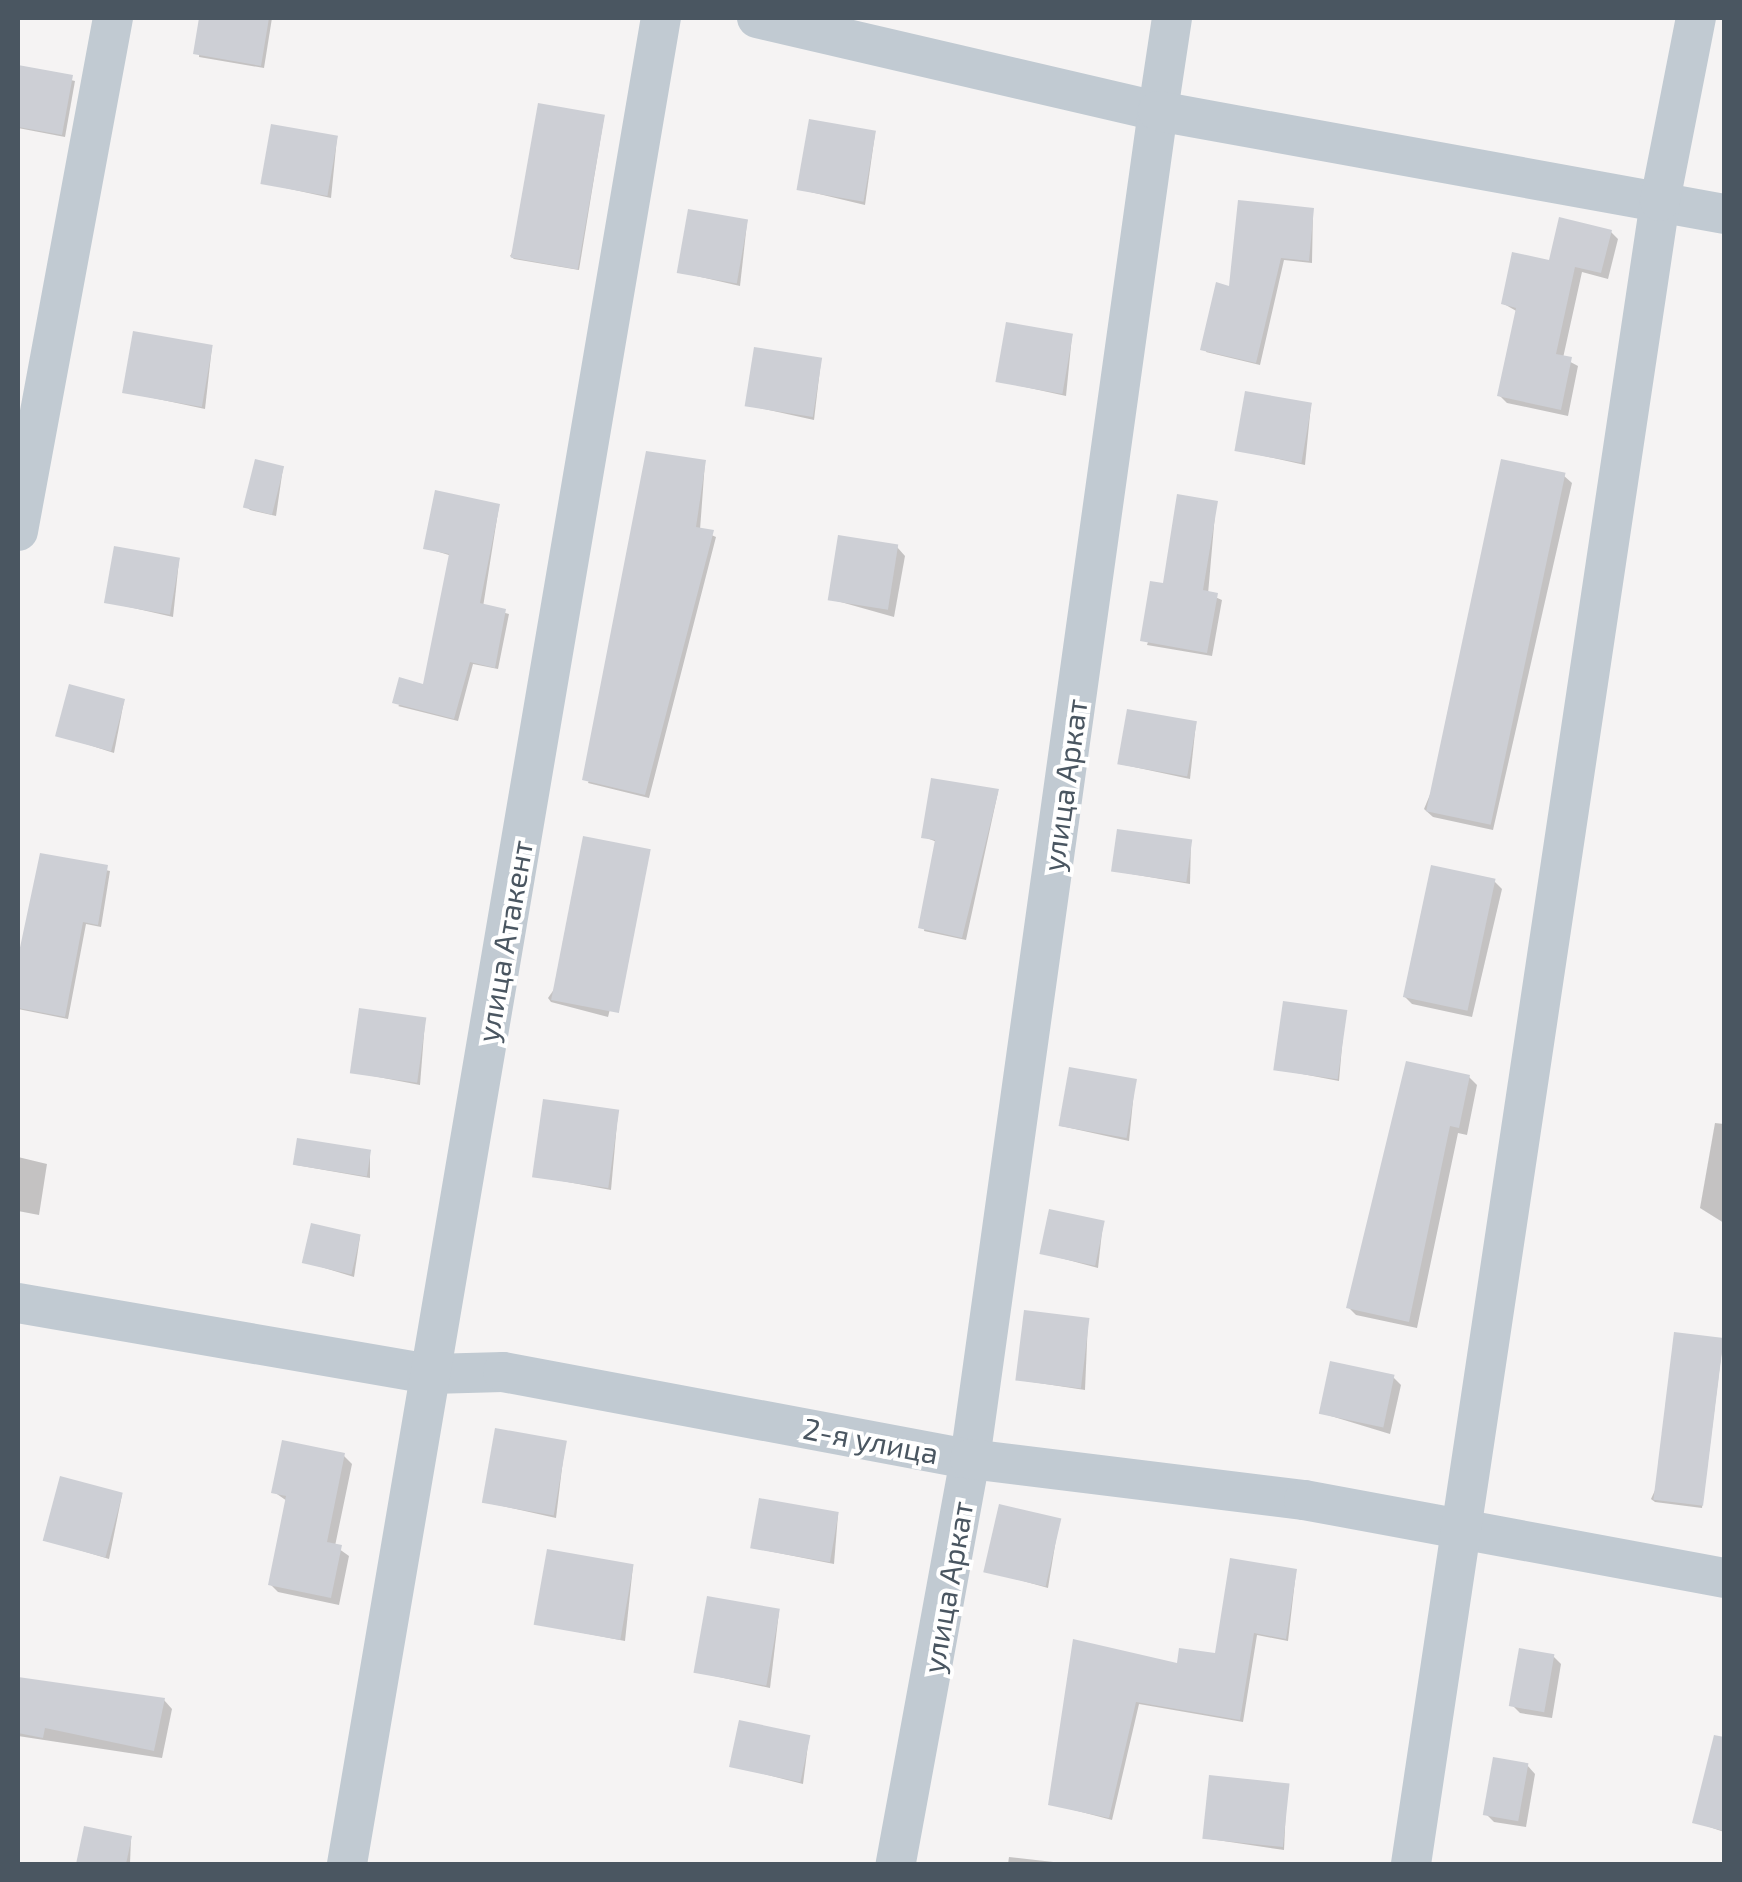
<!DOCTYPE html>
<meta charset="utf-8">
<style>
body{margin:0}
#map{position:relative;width:1742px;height:1882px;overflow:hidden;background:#f5f3f3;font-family:"Exo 2",sans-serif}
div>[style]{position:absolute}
.shadow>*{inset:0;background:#0003}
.building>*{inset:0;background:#cdcfd5;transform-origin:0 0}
.minor>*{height:40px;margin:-20px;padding:0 20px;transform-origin:20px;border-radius:20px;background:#c1cad2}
span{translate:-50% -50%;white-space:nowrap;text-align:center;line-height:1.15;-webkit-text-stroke:8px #fff;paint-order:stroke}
.street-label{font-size:30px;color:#4a5661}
.frame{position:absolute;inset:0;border:20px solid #4a5661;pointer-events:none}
</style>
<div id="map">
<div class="shadow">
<div style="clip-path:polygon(202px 18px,272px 18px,264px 68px,199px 57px)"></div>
<div style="clip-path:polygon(18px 68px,75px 81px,65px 137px,18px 128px)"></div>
<div style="clip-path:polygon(604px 117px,579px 270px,514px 259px,510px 256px)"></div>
<div style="clip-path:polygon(875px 134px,865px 205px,798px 189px)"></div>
<div style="clip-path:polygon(337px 138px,331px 198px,263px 183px)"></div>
<div style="clip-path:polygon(1313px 210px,1312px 263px,1284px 260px,1260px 365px,1206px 352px,1232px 289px)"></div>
<div style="clip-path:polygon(747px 223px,740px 286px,679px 272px)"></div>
<div style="clip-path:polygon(1611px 232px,1618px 239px,1608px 279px,1582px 272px,1563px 358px,1578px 366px,1568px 416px,1507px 403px,1500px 396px,1518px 312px,1504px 304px,1551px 263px)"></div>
<div style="clip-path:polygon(1072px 336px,1066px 396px,998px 381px)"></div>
<div style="clip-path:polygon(212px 347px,205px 409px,125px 392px)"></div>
<div style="clip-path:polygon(821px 361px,814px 420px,746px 405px)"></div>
<div style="clip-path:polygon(1311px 405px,1305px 465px,1237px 450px)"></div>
<div style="clip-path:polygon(705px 462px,700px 530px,716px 537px,649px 798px,588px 783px)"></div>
<div style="clip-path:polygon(283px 468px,276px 516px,250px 510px,247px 507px)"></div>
<div style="clip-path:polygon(1563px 475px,1572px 483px,1493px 830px,1433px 817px,1424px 809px)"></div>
<div style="clip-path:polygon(1216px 503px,1208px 594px,1222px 600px,1212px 656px,1147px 645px,1165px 586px)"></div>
<div style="clip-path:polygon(499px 506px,483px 607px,509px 614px,498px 669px,473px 664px,458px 721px,398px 706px,425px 687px,452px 556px,426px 548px)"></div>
<div style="clip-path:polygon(897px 547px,905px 556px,894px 617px,830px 599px)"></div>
<div style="clip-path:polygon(179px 561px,173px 617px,107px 602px)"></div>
<div style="clip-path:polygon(124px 701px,114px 753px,58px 735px)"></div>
<div style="clip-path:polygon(1196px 723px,1190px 779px,1120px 764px)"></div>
<div style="clip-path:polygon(998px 792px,966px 940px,924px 931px,937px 842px,924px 837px)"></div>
<div style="clip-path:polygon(1191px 841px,1190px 884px,1114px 871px)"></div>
<div style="clip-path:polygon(650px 851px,608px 1017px,551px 1002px,548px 998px)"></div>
<div style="clip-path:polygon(42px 856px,110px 871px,101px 927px,86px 924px,68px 1019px,18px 1009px)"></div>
<div style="clip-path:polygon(1494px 881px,1502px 889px,1472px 1017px,1412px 1004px,1404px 996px)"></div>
<div style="clip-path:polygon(1345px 1012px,1339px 1081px,1276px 1069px)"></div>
<div style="clip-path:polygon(425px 1021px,420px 1085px,352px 1072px)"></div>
<div style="clip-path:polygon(1469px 1077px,1477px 1085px,1467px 1135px,1458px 1133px,1417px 1328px,1356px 1315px,1348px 1307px)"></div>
<div style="clip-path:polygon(1135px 1081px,1129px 1141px,1061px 1126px)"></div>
<div style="clip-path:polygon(618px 1112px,611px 1190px,535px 1176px)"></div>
<div style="clip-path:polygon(1715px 1123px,1724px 1124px,1724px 1223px,1700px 1208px)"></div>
<div style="clip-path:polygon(370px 1152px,370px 1178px,296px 1165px)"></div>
<div style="clip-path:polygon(18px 1157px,47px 1164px,39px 1215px,18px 1211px)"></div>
<div style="clip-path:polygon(1103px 1223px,1098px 1268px,1042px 1253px)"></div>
<div style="clip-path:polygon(360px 1237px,354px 1277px,305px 1262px)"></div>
<div style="clip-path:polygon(1088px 1320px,1085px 1390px,1019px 1380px)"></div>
<div style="clip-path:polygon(1723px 1341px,1702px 1508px,1655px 1502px,1651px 1499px)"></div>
<div style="clip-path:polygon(1393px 1377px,1401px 1385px,1390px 1434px,1321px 1413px)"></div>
<div style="clip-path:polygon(565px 1443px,556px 1518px,484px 1502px)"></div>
<div style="clip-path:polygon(344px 1456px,352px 1464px,335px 1546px,349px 1556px,339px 1605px,278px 1592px,270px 1584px,287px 1501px,274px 1492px)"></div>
<div style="clip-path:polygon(122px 1495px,109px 1559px,46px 1540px)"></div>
<div style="clip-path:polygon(838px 1515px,834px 1564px,753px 1548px)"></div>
<div style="clip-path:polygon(1059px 1521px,1048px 1588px,987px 1571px)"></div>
<div style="clip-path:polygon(633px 1566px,625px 1641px,537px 1624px)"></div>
<div style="clip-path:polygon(1296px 1572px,1288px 1641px,1257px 1635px,1243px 1722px,1139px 1704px,1112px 1820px,1051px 1804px,1075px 1642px,1179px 1666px,1217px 1656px)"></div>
<div style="clip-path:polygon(779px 1612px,770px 1688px,696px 1672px)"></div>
<div style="clip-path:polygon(1553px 1656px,1561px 1664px,1552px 1718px,1520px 1713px,1512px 1705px)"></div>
<div style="clip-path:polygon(18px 1680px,164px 1700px,172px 1709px,162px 1758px,18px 1736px)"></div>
<div style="clip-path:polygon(809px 1737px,803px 1784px,732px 1766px)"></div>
<div style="clip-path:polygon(1711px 1758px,1724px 1761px,1724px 1832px,1695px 1822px)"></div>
<div style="clip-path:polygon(1527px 1765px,1535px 1774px,1526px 1827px,1494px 1822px,1486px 1814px)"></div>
<div style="clip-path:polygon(1287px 1786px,1284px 1850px,1203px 1838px)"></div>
<div style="clip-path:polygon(86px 1829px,131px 1838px,130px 1864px,78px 1864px)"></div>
<div style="clip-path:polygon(1009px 1857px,1071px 1864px,1008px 1864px)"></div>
</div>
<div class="building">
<div style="clip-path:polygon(199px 18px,269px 18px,261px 66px,193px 54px)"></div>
<div style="clip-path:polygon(18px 65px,73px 75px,62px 135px,18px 127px)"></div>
<div style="left:538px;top:103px;width:68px;height:157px;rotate:10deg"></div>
<div style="left:809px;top:119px;width:68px;height:72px;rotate:10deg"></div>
<div style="left:271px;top:124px;width:68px;height:61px;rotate:10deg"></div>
<div style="clip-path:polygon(1238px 200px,1314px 208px,1309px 261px,1281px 258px,1256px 363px,1200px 350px,1216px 282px,1229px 286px)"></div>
<div style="left:688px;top:209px;width:61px;height:65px;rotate:10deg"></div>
<div style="clip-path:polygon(1559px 217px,1612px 230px,1601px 273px,1575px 267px,1556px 354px,1572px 357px,1561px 410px,1497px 396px,1516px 308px,1501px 304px,1512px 252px,1549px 260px)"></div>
<div style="left:1006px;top:322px;width:68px;height:61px;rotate:10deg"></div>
<div style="left:133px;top:331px;width:81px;height:63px;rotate:10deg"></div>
<div style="left:754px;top:347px;width:69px;height:60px;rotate:9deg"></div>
<div style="left:1245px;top:391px;width:68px;height:61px;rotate:10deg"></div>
<div style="clip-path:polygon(646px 451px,706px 460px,696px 527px,714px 530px,645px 795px,582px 780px)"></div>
<div style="left:255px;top:459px;width:30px;height:50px;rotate:14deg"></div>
<div style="left:1501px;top:459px;width:66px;height:360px;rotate:12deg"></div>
<div style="clip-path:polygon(435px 490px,500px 504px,480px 603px,506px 609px,495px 668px,470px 662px,454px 719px,392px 703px,399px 677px,423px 684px,449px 554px,423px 549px)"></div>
<div style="clip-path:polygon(1177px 494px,1218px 501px,1203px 590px,1218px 593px,1207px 653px,1140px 641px,1150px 581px,1163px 583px)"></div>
<div style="left:838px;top:535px;width:61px;height:66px;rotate:9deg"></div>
<div style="left:114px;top:546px;width:67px;height:58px;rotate:10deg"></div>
<div style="left:69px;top:684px;width:58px;height:54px;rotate:15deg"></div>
<div style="left:1127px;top:709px;width:71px;height:56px;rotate:10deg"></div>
<div style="clip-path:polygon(931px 778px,999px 789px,962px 938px,918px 928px,935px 840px,921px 838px)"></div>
<div style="left:1117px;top:829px;width:76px;height:43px;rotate:8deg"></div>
<div style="left:583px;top:836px;width:69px;height:167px;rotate:11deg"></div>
<div style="clip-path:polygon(40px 853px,108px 865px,98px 925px,83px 922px,65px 1017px,18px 1008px,18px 957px)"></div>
<div style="left:1431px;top:865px;width:66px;height:135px;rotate:12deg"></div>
<div style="left:1283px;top:1001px;width:65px;height:70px;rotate:8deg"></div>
<div style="left:359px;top:1008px;width:68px;height:66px;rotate:8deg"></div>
<div style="clip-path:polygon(1406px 1061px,1470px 1075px,1459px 1128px,1450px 1126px,1409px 1322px,1346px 1308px)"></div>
<div style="left:1069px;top:1067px;width:69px;height:60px;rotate:10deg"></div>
<div style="left:543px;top:1099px;width:77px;height:79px;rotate:8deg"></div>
<div style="left:297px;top:1138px;width:75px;height:27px;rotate:9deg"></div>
<div style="left:1049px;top:1209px;width:57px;height:46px;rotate:12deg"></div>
<div style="left:311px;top:1223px;width:51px;height:41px;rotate:13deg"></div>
<div style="left:1024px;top:1310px;width:66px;height:71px;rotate:7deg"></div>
<div style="left:1674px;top:1332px;width:50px;height:169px;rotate:7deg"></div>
<div style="left:1330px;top:1361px;width:66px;height:54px;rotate:12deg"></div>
<div style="left:495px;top:1428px;width:73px;height:76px;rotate:10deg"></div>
<div style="clip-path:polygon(282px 1440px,345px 1453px,327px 1542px,342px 1545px,331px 1598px,268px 1585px,286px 1496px,271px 1493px)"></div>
<div style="left:60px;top:1476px;width:65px;height:67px;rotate:15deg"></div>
<div style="left:759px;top:1498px;width:81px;height:51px;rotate:10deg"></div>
<div style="left:999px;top:1504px;width:64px;height:70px;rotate:13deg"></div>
<div style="left:547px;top:1549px;width:88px;height:77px;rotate:10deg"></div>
<div style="clip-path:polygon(1230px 1558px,1297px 1569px,1286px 1639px,1254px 1633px,1240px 1720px,1136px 1702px,1109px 1818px,1048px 1805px,1073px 1639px,1177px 1663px,1179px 1648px,1215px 1653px)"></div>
<div style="left:707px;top:1596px;width:74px;height:78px;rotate:10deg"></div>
<div style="left:1519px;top:1648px;width:36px;height:59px;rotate:10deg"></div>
<div style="clip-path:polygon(18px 1677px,165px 1698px,154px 1751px,45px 1728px,43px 1738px,18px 1733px)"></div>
<div style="left:739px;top:1720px;width:73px;height:48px;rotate:12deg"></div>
<div style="clip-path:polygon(1714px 1735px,1724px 1737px,1724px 1831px,1692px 1823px)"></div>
<div style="left:1493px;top:1757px;width:36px;height:59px;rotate:10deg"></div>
<div style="left:1209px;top:1775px;width:81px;height:64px;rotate:6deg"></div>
<div style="clip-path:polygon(84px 1826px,132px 1836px,126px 1864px,76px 1864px)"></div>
</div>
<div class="minor">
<div style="left:757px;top:18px;width:412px;rotate:13.1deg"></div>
<div style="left:1158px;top:111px;width:1361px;rotate:97.94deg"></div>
<div style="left:970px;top:1459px;width:412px;rotate:100.4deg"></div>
<div style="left:1172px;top:18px;width:94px;rotate:98.6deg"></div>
<div style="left:1158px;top:111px;width:575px;rotate:10.31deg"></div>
<div style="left:18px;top:531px;width:522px;rotate:-79.51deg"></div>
<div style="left:18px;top:1303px;width:419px;rotate:9.8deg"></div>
<div style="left:431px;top:1374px;width:72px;rotate:-1.6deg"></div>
<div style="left:503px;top:1372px;width:475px;rotate:10.6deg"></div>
<div style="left:970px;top:1459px;width:337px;rotate:7deg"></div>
<div style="left:1304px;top:1500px;width:427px;rotate:10.5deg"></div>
<div style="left:347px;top:1864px;width:1873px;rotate:-80.35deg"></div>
<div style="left:1411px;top:1864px;width:1682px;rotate:-81.48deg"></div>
<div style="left:1660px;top:201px;width:187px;rotate:-78.9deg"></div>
</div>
<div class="street-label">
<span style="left:1064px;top:785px;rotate:-82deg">улица Аркат</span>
<span style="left:504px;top:941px;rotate:-80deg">улица Атакент</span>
<span style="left:871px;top:1440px;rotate:11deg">2-я улица</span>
<span style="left:947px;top:1587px;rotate:-80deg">улица Аркат</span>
</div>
<div class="frame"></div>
</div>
